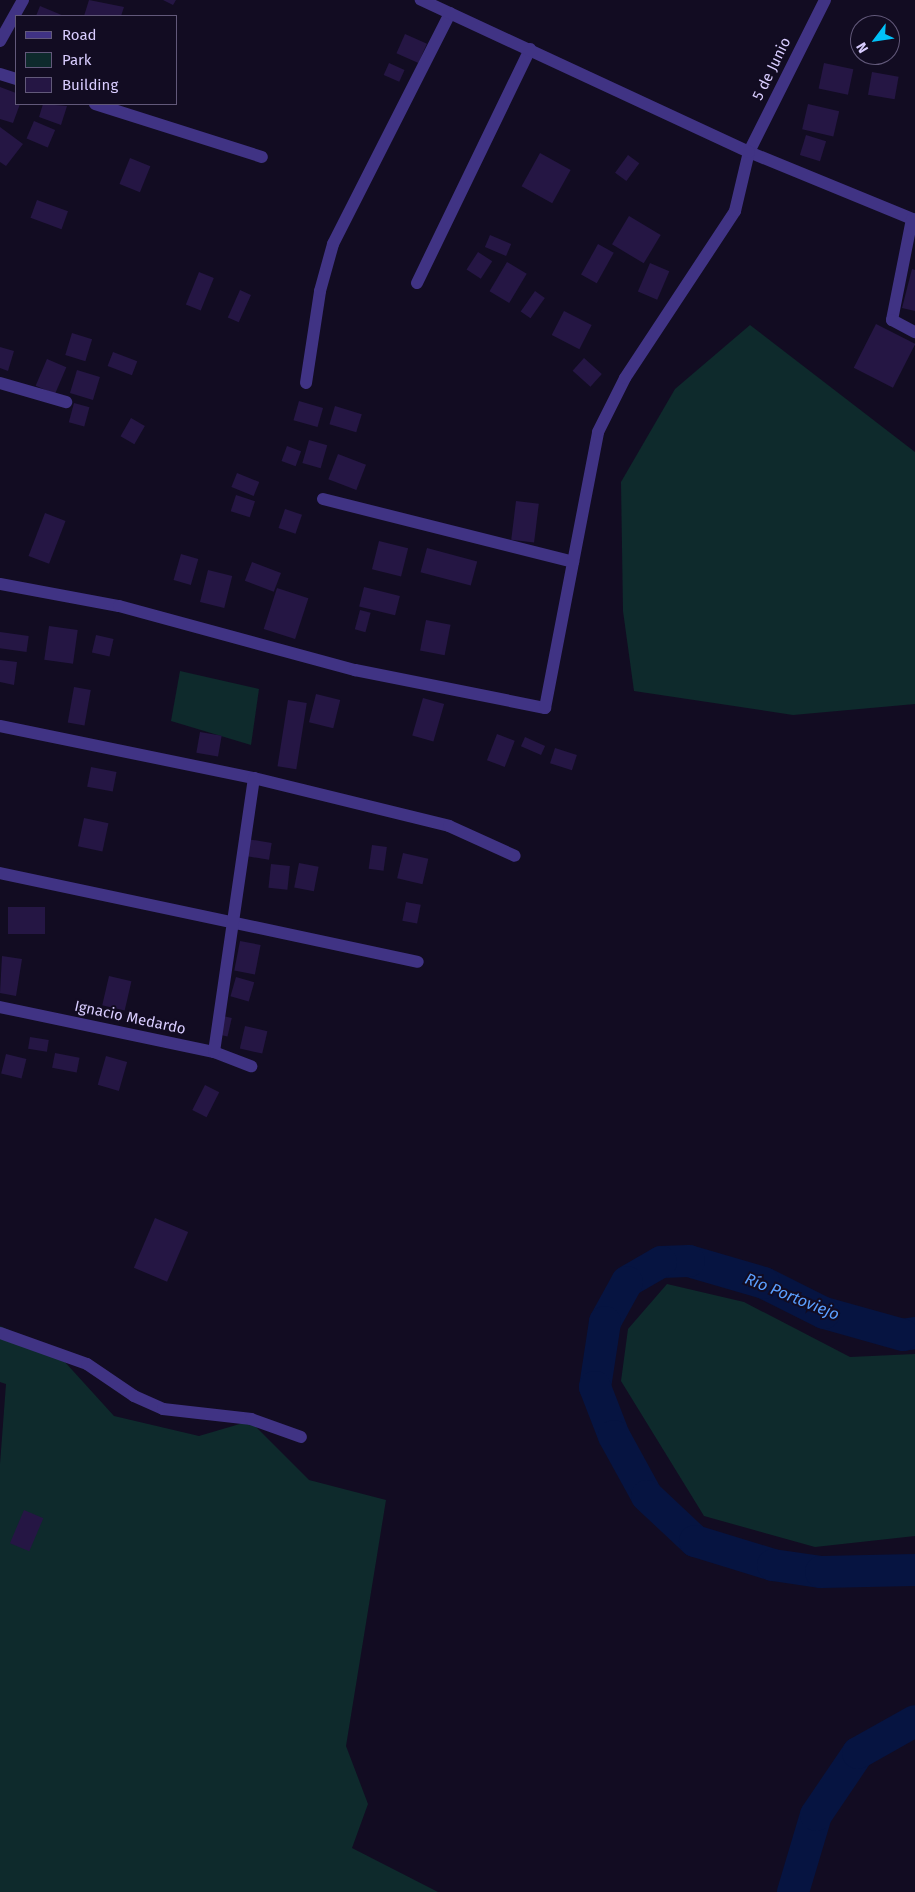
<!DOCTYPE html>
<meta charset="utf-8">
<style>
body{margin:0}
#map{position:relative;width:915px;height:1892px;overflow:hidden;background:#120c22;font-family:"Fira Sans",sans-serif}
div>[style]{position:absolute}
.green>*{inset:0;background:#0e2a2c}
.river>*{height:32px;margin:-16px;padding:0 16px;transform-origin:16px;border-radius:16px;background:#061441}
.building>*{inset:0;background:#251644;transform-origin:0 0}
.minor>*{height:12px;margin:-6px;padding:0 6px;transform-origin:6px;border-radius:6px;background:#403384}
span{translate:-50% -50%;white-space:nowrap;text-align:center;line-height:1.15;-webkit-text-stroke:4px #120c22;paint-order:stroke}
.street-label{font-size:15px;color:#d9cdff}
.water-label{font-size:16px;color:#5b9fff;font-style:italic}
.legend{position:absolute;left:15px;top:15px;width:162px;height:90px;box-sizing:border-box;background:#120c22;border:1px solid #62597a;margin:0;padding:6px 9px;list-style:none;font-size:15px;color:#d9cdff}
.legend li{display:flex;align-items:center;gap:10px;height:25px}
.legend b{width:25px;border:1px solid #62597a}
.north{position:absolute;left:850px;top:15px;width:50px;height:50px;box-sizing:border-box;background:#120c22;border:1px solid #62597a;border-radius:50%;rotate:239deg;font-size:14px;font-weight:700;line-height:20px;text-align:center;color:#d9cdff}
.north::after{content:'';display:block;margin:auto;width:18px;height:22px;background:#00c1f8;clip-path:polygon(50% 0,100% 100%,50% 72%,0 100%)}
</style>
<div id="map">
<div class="green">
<div style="clip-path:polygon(750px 325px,915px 452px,915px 704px,793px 715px,634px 691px,623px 611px,621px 482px,675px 389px)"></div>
<div style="clip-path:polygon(180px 671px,259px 689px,251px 745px,171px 721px)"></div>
<div style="clip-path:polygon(667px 1284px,744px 1302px,850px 1357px,915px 1354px,915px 1536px,815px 1547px,704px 1516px,621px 1381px,628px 1329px)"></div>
<div style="clip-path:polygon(0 1326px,54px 1350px,114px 1416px,199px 1436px,250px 1421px,309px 1480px,386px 1500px,346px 1746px,368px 1804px,352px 1848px,438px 1892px,0 1892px,0 1464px,6px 1384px,0 1382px)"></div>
</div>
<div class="river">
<div style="left:915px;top:1333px;width:12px;rotate:171deg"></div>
<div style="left:903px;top:1335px;width:82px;rotate:-164.4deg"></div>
<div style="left:824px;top:1313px;width:67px;rotate:-153.4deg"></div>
<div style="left:764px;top:1283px;width:78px;rotate:-163.7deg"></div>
<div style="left:689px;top:1261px;width:28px;rotate:178deg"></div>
<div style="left:661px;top:1262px;width:39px;rotate:150deg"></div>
<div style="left:627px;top:1282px;width:46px;rotate:118.8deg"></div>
<div style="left:605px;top:1322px;width:66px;rotate:98.7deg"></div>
<div style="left:595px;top:1387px;width:53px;rotate:68.8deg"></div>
<div style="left:614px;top:1436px;width:68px;rotate:61.2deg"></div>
<div style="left:647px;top:1496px;width:66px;rotate:43.2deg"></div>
<div style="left:695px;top:1541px;width:82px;rotate:17.1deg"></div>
<div style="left:773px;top:1565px;width:49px;rotate:8.3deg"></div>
<div style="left:821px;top:1572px;width:94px;rotate:-1.2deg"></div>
<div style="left:793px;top:1892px;width:80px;rotate:-73.4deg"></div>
<div style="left:816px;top:1815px;width:75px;rotate:-55.9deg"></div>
<div style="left:858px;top:1753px;width:65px;rotate:-29.3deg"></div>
</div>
<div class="building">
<div style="clip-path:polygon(89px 0,124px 7px,121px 16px,84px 16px)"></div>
<div style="clip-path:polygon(163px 0,176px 0,173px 5px)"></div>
<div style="clip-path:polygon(40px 6px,64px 16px,36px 16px)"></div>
<div style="left:405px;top:34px;width:24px;height:21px;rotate:24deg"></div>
<div style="left:389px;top:63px;width:17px;height:13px;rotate:24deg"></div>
<div style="left:824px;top:63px;width:30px;height:26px;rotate:12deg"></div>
<div style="left:872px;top:72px;width:27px;height:23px;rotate:10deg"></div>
<div style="clip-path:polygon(0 87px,16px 93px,16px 104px,20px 104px,13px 123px,0 119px)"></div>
<div style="clip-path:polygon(43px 104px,67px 106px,61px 125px,39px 117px)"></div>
<div style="left:808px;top:104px;width:32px;height:26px;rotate:13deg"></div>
<div style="left:34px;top:121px;width:23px;height:19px;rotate:23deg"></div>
<div style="clip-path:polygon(0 127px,23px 144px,6px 166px,0 162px)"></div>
<div style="left:806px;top:135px;width:21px;height:21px;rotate:17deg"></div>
<div style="left:540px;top:153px;width:35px;height:38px;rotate:29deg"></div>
<div style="left:628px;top:155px;width:14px;height:22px;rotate:36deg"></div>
<div style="left:130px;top:158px;width:22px;height:28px;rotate:22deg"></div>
<div style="left:37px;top:200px;width:33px;height:19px;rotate:20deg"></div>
<div style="left:629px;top:216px;width:37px;height:33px;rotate:31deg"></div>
<div style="left:490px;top:235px;width:23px;height:13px;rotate:23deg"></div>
<div style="left:598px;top:244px;width:18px;height:35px;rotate:29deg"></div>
<div style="left:478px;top:252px;width:17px;height:21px;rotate:33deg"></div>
<div style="left:507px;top:262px;width:23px;height:34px;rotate:31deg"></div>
<div style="left:650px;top:263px;width:21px;height:31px;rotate:23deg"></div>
<div style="clip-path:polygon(912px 269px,915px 270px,915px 311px,902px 308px)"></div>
<div style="left:199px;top:272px;width:16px;height:35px;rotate:22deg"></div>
<div style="left:240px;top:290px;width:12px;height:30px;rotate:24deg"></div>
<div style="left:535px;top:291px;width:12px;height:25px;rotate:35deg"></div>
<div style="left:564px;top:311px;width:31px;height:27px;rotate:27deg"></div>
<div style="left:876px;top:324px;width:44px;height:49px;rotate:27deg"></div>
<div style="left:72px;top:333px;width:21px;height:23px;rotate:17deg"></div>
<div style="clip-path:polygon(0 347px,14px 351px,8px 371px,0 368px)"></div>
<div style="left:113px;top:352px;width:26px;height:15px;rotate:21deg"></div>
<div style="left:584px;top:358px;width:24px;height:17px;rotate:42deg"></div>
<div style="left:47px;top:359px;width:21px;height:29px;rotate:23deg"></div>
<div style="left:77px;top:370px;width:24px;height:24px;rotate:17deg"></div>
<div style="left:299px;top:401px;width:25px;height:20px;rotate:16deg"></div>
<div style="left:74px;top:403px;width:16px;height:20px;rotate:15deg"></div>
<div style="left:335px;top:406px;width:28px;height:19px;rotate:17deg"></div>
<div style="left:131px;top:418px;width:16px;height:21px;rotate:30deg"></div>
<div style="left:309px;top:440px;width:19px;height:24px;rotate:16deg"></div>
<div style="left:287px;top:446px;width:15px;height:16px;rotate:20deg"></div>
<div style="left:338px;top:454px;width:30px;height:27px;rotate:21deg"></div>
<div style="left:237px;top:473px;width:24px;height:15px;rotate:22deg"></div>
<div style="left:236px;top:495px;width:20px;height:17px;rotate:18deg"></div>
<div style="left:516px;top:501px;width:23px;height:39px;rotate:7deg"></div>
<div style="left:285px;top:509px;width:18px;height:20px;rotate:19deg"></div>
<div style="left:45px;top:513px;width:22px;height:46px;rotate:21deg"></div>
<div style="left:379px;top:541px;width:30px;height:29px;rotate:14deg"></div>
<div style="left:427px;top:548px;width:52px;height:25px;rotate:15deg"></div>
<div style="left:181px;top:554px;width:18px;height:27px;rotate:16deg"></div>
<div style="left:252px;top:562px;width:31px;height:20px;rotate:21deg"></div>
<div style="left:208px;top:570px;width:25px;height:33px;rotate:14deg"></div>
<div style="left:364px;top:587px;width:37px;height:20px;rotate:14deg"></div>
<div style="left:277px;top:588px;width:33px;height:43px;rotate:18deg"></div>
<div style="left:360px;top:610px;width:11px;height:20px;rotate:15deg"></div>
<div style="left:426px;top:620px;width:25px;height:31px;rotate:11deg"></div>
<div style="left:49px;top:626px;width:29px;height:34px;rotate:8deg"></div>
<div style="left:0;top:632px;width:29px;height:16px;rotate:8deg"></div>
<div style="left:96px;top:635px;width:18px;height:18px;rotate:13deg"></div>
<div style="clip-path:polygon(0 660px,17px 662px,14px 685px,0 682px)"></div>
<div style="left:74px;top:687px;width:17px;height:36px;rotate:10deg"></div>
<div style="left:316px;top:694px;width:25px;height:29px;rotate:14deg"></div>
<div style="left:423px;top:698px;width:22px;height:39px;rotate:16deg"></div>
<div style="left:288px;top:700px;width:19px;height:67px;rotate:9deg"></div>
<div style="left:200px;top:732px;width:22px;height:21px;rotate:10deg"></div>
<div style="left:497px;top:734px;width:19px;height:28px;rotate:21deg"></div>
<div style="left:525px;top:737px;width:22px;height:10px;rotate:24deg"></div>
<div style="left:555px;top:748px;width:23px;height:16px;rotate:18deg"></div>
<div style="left:91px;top:767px;width:26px;height:20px;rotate:11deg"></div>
<div style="left:84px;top:818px;width:25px;height:29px;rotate:12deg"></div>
<div style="left:247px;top:839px;width:25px;height:17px;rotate:9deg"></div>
<div style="left:372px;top:845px;width:15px;height:24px;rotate:8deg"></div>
<div style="left:403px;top:853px;width:26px;height:26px;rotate:13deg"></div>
<div style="left:299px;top:863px;width:20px;height:25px;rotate:11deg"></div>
<div style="left:271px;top:864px;width:19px;height:24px;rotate:6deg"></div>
<div style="left:406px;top:902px;width:15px;height:19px;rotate:11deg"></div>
<div style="left:8px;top:907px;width:37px;height:27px"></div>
<div style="left:240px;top:941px;width:21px;height:30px;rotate:11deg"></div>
<div style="clip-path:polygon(2px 956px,22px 959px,16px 996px,0 993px)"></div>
<div style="left:109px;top:976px;width:23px;height:30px;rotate:13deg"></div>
<div style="left:236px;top:977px;width:19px;height:20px;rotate:16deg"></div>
<div style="left:223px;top:1016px;width:9px;height:19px;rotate:13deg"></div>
<div style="left:245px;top:1026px;width:23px;height:23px;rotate:13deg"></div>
<div style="left:30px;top:1037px;width:19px;height:12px;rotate:9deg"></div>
<div style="left:55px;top:1053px;width:25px;height:15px;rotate:11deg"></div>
<div style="left:6px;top:1054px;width:21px;height:20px;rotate:14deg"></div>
<div style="left:106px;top:1056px;width:22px;height:30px;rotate:16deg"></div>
<div style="left:205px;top:1085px;width:16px;height:28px;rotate:27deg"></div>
<div style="left:155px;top:1218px;width:36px;height:54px;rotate:23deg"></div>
<div style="left:24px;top:1510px;width:21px;height:36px;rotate:23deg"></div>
</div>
<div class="minor">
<div style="left:825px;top:0;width:170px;rotate:116.6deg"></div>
<div style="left:749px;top:152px;width:179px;rotate:22.3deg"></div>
<div style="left:0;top:41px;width:47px;rotate:-60.7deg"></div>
<div style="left:0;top:74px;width:17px;rotate:17deg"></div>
<div style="left:95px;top:104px;width:175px;rotate:17.6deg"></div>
<div style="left:912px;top:219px;width:103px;rotate:101.2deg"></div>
<div style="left:892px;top:320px;width:26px;rotate:28deg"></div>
<div style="left:417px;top:283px;width:260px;rotate:-64.2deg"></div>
<div style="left:0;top:383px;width:69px;rotate:16.1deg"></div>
<div style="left:306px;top:383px;width:93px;rotate:-81.3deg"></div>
<div style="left:320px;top:291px;width:49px;rotate:-74.5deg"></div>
<div style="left:333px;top:244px;width:259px;rotate:-63.1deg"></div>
<div style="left:323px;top:499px;width:258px;rotate:14.1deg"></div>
<div style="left:0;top:584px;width:121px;rotate:10.5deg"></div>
<div style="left:119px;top:606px;width:245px;rotate:15.2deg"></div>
<div style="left:355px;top:670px;width:194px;rotate:11.3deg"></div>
<div style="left:545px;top:708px;width:281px;rotate:-79.1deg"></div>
<div style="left:598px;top:432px;width:60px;rotate:-63.4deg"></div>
<div style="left:625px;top:378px;width:200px;rotate:-56.6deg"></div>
<div style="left:735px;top:211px;width:61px;rotate:-76.7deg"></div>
<div style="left:749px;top:152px;width:362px;rotate:-155.1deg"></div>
<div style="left:0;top:726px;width:259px;rotate:11.6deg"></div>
<div style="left:254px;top:778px;width:201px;rotate:13.8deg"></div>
<div style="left:449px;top:826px;width:72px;rotate:24.4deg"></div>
<div style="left:0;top:873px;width:427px;rotate:12deg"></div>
<div style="left:0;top:1007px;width:219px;rotate:11.9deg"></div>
<div style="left:214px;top:1052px;width:40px;rotate:21deg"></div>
<div style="left:214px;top:1052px;width:277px;rotate:-81.7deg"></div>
<div style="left:0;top:1333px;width:92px;rotate:19.6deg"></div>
<div style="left:87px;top:1364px;width:57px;rotate:34.2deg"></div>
<div style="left:134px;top:1396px;width:32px;rotate:24deg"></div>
<div style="left:163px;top:1409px;width:89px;rotate:6.5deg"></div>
<div style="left:251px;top:1419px;width:53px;rotate:19.8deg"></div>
</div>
<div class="street-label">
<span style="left:772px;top:69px;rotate:-64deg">5 de Junio</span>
<span style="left:130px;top:1018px;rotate:12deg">Ignacio Medardo</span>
</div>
<div class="water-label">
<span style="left:792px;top:1297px;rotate:22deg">Río Portoviejo</span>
</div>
<ul class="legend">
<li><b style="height:6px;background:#403384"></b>Road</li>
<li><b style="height:14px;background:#0e2a2c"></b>Park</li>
<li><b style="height:14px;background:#251644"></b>Building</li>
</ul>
<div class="north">N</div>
</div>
